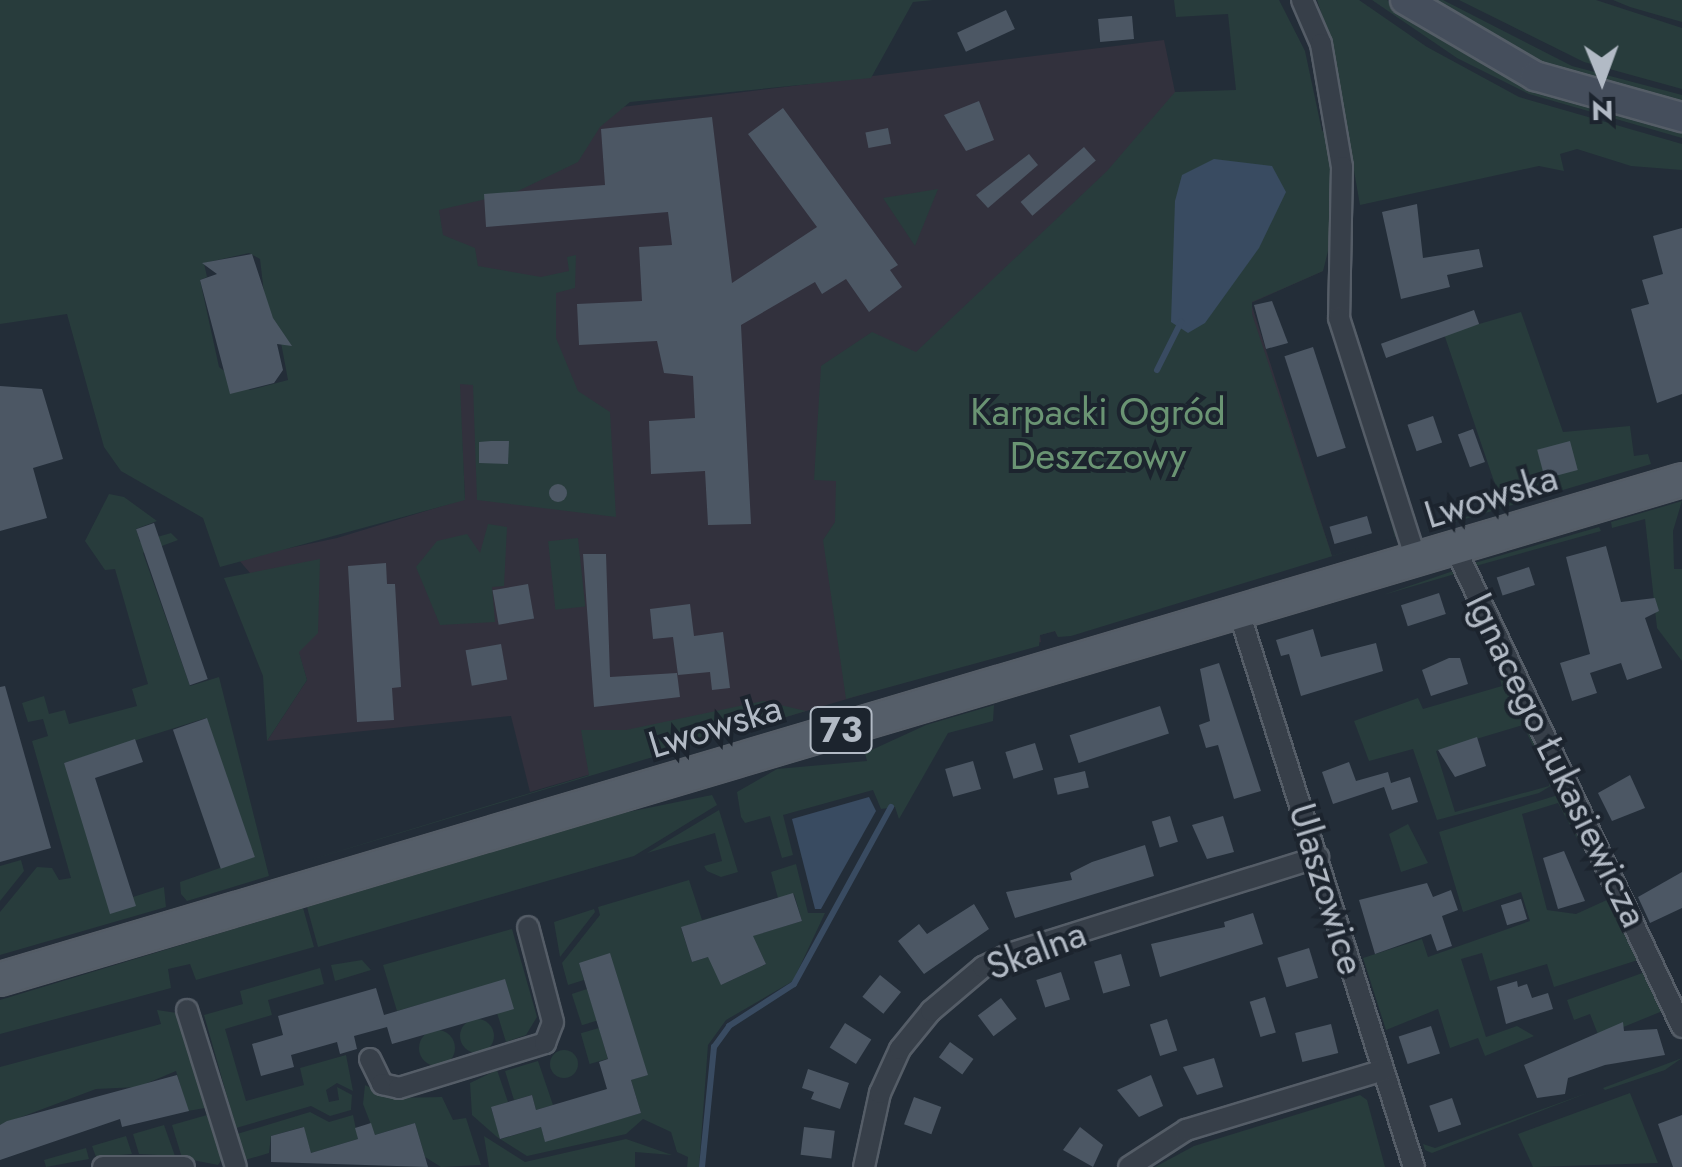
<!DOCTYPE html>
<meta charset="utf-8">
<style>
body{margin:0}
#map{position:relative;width:1682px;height:1167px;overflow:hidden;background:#232d38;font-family:Jost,sans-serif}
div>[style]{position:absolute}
.medical>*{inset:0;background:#32313d}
.green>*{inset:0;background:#283c3c;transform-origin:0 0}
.round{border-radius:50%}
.water>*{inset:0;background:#394b61}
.stream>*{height:6px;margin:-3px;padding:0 3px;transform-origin:3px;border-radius:3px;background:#394b61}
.building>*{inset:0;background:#4c5764;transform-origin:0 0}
.roads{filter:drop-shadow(2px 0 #555d67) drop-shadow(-2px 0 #555d67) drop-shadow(0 2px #555d67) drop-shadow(0 -2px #555d67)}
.minor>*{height:20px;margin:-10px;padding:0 10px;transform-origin:10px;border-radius:10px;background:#373f49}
.secondary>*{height:28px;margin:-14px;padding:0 14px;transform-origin:14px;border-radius:14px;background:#454e5c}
.primary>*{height:32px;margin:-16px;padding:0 16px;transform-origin:16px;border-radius:16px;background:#555e69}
span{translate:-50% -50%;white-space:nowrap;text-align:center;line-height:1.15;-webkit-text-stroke:8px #1c242e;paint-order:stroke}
.shield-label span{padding:2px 8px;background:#1c242e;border:2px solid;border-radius:8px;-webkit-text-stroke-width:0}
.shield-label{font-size:35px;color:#b2bac5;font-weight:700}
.park-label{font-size:38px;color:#6a9473}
.street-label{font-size:38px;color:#b2bac5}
.north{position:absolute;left:1552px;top:30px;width:100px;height:100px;-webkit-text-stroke:8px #1c242e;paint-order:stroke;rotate:179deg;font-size:28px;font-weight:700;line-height:40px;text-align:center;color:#b2bac5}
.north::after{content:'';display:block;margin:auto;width:35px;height:45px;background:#b2bac5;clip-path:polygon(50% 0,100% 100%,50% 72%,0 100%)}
</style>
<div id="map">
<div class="medical">
<div style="clip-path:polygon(1164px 40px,1175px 92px,1236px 91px,1321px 125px,1330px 189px,1323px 271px,1251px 303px,1332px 556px,1058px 637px,1055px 631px,1040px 635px,1041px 642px,530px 792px,511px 716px,267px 741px,307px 680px,288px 617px,238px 559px,337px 538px,465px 499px,457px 344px,428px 131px)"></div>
</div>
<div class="green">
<div style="clip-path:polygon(evenodd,0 0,933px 0,913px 2px,871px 78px,630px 102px,600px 127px,578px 162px,516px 192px,439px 210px,443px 235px,475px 248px,478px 266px,541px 277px,569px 271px,567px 257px,576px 255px,575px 288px,556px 293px,556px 338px,578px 391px,610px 412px,616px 517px,477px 500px,473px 385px,460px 384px,465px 500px,220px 567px,203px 518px,121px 471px,104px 447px,67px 314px,0 324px,0 0,249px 253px,260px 259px,265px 302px,279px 332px,288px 380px,250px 390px,219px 367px,200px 280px,207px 277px,204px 263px,249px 253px)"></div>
<div style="clip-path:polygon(1174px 0,1279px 0,1305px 51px,1322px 131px,1331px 132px,1333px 231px,1323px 271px,1252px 302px,1252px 314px,1332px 556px,1395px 537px,1385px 501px,1398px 536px,1071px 636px,1058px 637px,1055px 631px,1040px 635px,1039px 646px,846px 699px,823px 540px,835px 522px,836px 481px,814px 480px,821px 366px,872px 332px,916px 352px,1107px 171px,1175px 92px,1236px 90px,1228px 14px,1176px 17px)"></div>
<div style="clip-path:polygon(1317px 0,1359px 0,1427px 47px,1519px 97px,1682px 144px,1682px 170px,1631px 166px,1577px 149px,1560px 154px,1564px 171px,1539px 166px,1360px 205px,1332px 45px)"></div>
<div style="clip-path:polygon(1372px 0,1387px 0,1503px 73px,1590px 107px,1682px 129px,1682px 138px,1529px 94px,1457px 58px)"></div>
<div style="clip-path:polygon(1426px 0,1443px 0,1572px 66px,1682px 95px,1682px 105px,1535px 61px)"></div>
<div style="clip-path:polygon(1459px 0,1596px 0,1682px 28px,1682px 89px,1584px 62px)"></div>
<div style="clip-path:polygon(1613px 0,1682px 0,1682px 22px,1630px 7px)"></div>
<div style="clip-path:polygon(938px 189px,915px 246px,883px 198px)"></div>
<div style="clip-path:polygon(1521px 312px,1563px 432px,1630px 426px,1634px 456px,1648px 454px,1651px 464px,1421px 532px,1502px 505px,1444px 334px)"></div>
<div style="clip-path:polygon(109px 494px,124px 497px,157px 521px,136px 529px,140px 542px,171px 533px,178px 540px,143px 553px,190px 686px,219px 677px,269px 876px,187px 901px,181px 894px,180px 882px,254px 856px,206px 718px,64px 763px,133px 897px,164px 887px,166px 907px,0 955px,0 912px,37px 867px,52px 868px,59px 880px,71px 878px,32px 741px,48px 736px,43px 719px,28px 722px,22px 703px,44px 696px,49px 714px,65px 710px,69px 724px,137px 706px,132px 689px,148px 684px,115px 569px,105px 570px,85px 541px)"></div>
<div style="clip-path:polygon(1682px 501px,1673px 531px,1674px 569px,1682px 569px,1682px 661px,1657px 628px,1645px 519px,1612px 528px,1611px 522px)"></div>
<div style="clip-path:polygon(488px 524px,507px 527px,504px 586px,492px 587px,495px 622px,440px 625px,416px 567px,437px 541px,467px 534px,480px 553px)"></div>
<div style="clip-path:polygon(1599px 527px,1601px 531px,1472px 567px,1471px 564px)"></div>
<div style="left:578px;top:538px;width:69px;height:30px;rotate:84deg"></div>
<div style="clip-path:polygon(320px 559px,318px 633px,299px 652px,307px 680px,267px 741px,263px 676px,224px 578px)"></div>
<div style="clip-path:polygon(1456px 570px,1487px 633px,1481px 637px,1455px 574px,1383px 595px)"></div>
<div style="clip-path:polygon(1500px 679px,1511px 680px,1543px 751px,1539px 758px,1523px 725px,1436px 751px,1455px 812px,1549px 786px,1551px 767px,1554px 784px,1539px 793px,1437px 820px,1413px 749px,1369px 761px,1354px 721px,1418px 698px,1423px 709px,1502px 686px)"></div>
<div style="clip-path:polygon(763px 701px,806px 711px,297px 864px,589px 775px,581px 730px,626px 730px)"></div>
<div style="clip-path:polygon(994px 705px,993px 721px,948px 733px,899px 819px,895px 807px,881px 809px,873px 790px,783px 815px,793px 855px,782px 858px,770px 816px,745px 823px,741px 817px,737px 792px,777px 769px,867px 761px,865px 753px,926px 725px)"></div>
<div style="clip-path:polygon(712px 795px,717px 805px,634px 856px,318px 947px,307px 907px,623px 813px)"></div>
<div style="clip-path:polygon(1558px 795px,1568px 804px,1584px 851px,1558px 803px,1522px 814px,1547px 910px,1576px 914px,1609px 899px,1598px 870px,1641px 959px,1554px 987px,1547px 964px,1490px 981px,1482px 953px,1461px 959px,1486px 1037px,1517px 1026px,1534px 1036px,1485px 1056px,1478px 1038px,1450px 1048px,1438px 1009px,1386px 1030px,1363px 958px,1422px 939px,1428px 957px,1530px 921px,1521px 892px,1463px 912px,1439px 832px)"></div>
<div style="clip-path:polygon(719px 810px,738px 872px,721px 877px,707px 871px,704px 866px,722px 861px,715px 833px,647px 853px)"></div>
<div style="clip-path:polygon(1408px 824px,1428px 863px,1401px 872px,1389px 834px)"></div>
<div style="clip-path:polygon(21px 860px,24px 871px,0 901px,0 866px)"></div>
<div style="clip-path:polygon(evenodd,796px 864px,808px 913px,825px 913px,793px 981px,726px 1020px,708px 1045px,699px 1167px,687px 1167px,688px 1157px,677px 1152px,671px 1132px,643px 1119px,626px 1134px,527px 1156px,497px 1137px,472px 1115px,470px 1083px,497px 1070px,508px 1102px,491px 1108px,501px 1139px,541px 1127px,545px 1141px,641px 1113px,631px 1080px,647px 1075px,579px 963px,584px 980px,568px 985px,562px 963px,600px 915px,598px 907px,689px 880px,702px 920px,727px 913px,735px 941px,802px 921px,794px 894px,778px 898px,771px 872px,796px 864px,697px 922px,708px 957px,692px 962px,681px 928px,697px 922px,796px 864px,758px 947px,766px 964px,721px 985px,758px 947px)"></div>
<div style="clip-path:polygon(303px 908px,314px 947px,196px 980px,190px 964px,168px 969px,171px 988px,0 1034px,0 1000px)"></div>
<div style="clip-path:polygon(594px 909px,595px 912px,560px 957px,554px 922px)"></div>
<div style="clip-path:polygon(512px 929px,537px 1017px,526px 1035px,506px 1042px,497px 1013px,505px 980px,397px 1011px,383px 965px)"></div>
<div style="clip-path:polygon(362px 960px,371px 970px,335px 981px,331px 965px)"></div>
<div style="clip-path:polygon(320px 968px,324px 984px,268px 1000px,272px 1015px,225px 1029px,246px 1101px,304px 1085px,300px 1068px,346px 1055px,353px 1091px,337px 1083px,326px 1090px,329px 1102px,339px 1100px,337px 1087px,352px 1095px,351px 1110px,330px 1116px,311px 1106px,236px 1128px,204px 1015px,243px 1004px,240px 991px)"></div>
<div style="clip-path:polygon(1648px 971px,1665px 1010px,1599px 1037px,1590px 1014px,1574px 1020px,1567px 1000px)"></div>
<div style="left:587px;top:989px;width:33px;height:16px;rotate:72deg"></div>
<div style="clip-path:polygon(157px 1010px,177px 1013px,205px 1108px,188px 1111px,176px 1071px,138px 1087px,96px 1089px,0 1125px,0 1067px,161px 1024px)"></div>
<div class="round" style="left:460px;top:1019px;width:34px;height:34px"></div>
<div style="left:599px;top:1028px;width:32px;height:19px;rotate:74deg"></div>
<div class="round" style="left:419px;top:1030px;width:36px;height:36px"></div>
<div class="round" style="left:550px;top:1050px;width:28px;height:28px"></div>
<div style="clip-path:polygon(1682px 1058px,1665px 1070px,1605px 1090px,1603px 1088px)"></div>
<div style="clip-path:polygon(538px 1061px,553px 1105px,536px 1110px,532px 1095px,514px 1100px,505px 1071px)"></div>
<div style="clip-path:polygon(365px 1085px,392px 1098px,442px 1097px,453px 1120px,466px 1118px,481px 1165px,441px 1167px,425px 1157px,415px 1123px,375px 1135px,363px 1104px)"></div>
<div style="clip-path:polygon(1590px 1092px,1432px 1153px,1425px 1150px,1423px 1144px,1435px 1148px)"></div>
<div style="clip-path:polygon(1630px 1093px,1658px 1163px,1533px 1167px,1518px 1134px)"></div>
<div style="clip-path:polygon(1360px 1095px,1367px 1100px,1385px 1167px,1155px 1167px,1194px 1146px)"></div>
<div style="clip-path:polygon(310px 1112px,329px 1122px,353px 1115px,358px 1139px,311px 1153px,303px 1127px,271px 1136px,269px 1153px,245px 1160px,237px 1134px)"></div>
<div style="clip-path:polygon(207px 1115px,225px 1155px,218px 1165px,182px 1158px,172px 1125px)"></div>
<div style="clip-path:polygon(164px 1125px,175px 1156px,139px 1154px,133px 1134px)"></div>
<div style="clip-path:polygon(126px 1136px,132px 1154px,96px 1157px,92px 1146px)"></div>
<div style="clip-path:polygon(484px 1136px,525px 1162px,626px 1139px,672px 1155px,635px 1152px,635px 1167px,489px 1167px)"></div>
<div style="clip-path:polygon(86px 1148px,89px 1159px,46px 1167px,44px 1160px)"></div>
</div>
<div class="water">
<div style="clip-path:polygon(1214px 159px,1272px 166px,1286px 192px,1259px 248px,1205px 323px,1188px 333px,1171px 322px,1175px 201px,1182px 175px)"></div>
<div style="clip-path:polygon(869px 797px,876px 811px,821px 909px,815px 909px,792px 819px)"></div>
</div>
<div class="stream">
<div style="left:1157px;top:370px;width:54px;rotate:-63.4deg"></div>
<div style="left:702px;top:1167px;width:121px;rotate:-84.3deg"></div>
<div style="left:714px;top:1047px;width:26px;rotate:-54deg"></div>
<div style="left:729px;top:1026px;width:77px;rotate:-32.9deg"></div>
<div style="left:794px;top:984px;width:202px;rotate:-61.3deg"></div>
</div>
<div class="building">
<div style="left:1006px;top:10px;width:21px;height:54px;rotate:65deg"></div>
<div style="left:1132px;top:16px;width:23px;height:34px;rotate:85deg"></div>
<div style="clip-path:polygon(979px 101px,994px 140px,966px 151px,944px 115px)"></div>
<div style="clip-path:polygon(783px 108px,898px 265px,890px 270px,902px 287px,869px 312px,846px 279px,822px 294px,815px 282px,741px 325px,751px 524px,708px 525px,705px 471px,651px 474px,649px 421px,695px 418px,693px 376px,664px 373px,657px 341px,579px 345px,577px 304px,642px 301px,639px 247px,672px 245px,668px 212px,486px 227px,484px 194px,605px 185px,601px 129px,712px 117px,732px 283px,817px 227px,748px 134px)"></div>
<div style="left:888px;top:128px;width:16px;height:23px;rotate:79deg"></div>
<div style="left:1084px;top:147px;width:18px;height:84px;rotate:49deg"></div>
<div style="clip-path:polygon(1029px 154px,1038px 165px,988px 208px,976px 195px)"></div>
<div style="clip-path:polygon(1417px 204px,1423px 258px,1479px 249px,1483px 267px,1447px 275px,1450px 287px,1401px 299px,1382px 212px)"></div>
<div style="clip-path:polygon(1682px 228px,1682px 394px,1657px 403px,1631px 309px,1649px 304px,1642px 280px,1663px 274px,1653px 236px)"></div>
<div style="clip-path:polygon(252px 254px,273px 318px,292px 346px,277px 344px,283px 370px,274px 383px,230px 394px,200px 280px,217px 274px,202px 263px)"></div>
<div style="clip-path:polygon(1272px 301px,1288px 343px,1266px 349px,1254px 305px)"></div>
<div style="left:1474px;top:310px;width:15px;height:99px;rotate:70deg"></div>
<div style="left:1313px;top:347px;width:106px;height:30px;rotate:72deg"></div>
<div style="clip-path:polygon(0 386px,42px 389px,63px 459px,33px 468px,47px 518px,0 531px)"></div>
<div style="left:1433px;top:416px;width:28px;height:27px;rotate:71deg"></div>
<div style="left:1473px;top:429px;width:35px;height:16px;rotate:70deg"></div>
<div style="clip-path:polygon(491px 441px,509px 441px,508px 464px,479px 463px,479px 442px)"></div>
<div style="left:1570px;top:441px;width:30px;height:34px;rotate:75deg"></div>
<div class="round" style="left:549px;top:484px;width:18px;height:18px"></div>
<div style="left:1367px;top:516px;width:18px;height:39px;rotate:74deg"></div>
<div style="left:154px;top:523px;width:165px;height:19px;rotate:71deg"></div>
<div style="clip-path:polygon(1606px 546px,1621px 602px,1655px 598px,1659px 611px,1645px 618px,1662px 668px,1627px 680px,1621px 663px,1590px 673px,1597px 693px,1572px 701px,1560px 663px,1590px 654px,1566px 557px)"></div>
<div style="clip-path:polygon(583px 554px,606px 554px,610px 677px,677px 673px,680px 697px,594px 707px)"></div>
<div style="clip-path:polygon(386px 563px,387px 584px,395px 584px,401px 687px,392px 688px,394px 720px,357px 722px,348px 566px)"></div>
<div style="left:1529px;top:567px;width:19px;height:34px;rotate:72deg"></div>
<div style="left:528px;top:584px;width:35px;height:36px;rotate:80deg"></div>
<div style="left:1439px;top:593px;width:22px;height:40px;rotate:72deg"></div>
<div style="clip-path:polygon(690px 604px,694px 636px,723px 632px,730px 688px,712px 690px,710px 672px,678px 675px,673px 637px,653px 639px,650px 609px)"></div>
<div style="clip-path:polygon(1313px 629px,1321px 657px,1376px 643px,1383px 671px,1301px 696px,1289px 654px,1281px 656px,1276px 640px)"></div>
<div style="left:501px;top:644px;width:36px;height:36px;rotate:80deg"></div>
<div style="clip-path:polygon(1449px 658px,1460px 658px,1468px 684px,1431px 696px,1422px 670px)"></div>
<div style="clip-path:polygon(1219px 663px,1261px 791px,1234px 799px,1218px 745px,1206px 748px,1199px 725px,1210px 721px,1200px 669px)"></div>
<div style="clip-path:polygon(5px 686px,51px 848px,0 862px,0 687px)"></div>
<div style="left:1160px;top:706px;width:29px;height:95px;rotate:72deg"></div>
<div style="left:207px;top:718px;width:147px;height:36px;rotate:71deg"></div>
<div style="clip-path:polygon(1477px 737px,1486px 766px,1455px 777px,1438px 750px)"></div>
<div style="clip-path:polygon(135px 739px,143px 762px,95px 778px,136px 906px,110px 914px,64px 763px)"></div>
<div style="left:1035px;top:743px;width:28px;height:31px;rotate:73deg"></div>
<div style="left:973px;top:761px;width:29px;height:29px;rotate:74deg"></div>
<div style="clip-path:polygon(1349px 762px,1356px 781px,1388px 772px,1391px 783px,1410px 777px,1418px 802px,1392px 810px,1384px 787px,1333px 804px,1322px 772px)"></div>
<div style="left:1085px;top:771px;width:17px;height:32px;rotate:77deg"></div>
<div style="clip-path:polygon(1630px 775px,1645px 808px,1612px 821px,1598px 793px)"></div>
<div style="left:1170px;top:816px;width:27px;height:19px;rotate:73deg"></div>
<div style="clip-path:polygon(1223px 816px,1234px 852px,1207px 859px,1192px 825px)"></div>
<div style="clip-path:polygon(1145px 845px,1154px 876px,1015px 918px,1006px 892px,1072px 880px,1070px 873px,1092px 862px)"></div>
<div style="clip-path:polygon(1564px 851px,1585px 901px,1558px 909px,1543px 858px)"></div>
<div style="clip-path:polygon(1682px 872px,1682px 908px,1650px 923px,1638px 897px)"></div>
<div style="clip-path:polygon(1427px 883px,1433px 897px,1451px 890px,1458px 910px,1442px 916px,1452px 946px,1437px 951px,1431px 934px,1375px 954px,1359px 900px)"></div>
<div style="clip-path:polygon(793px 893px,802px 921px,753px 936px,766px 964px,721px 985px,708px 957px,692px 962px,681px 927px)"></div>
<div style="left:1521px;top:899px;width:21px;height:21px;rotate:73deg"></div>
<div style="clip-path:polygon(974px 904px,989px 929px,924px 974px,898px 941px,919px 924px,927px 934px)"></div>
<div style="clip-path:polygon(1253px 913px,1263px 944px,1160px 977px,1151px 944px,1225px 927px,1224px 922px)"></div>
<div style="left:1309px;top:948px;width:31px;height:33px;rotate:73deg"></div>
<div style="clip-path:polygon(610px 953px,648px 1075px,631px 1080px,641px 1113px,545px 1142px,541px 1127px,500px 1139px,491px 1107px,532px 1095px,536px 1110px,607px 1089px,599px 1062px,608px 1059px,579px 963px)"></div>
<div style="left:1121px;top:954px;width:33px;height:28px;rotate:74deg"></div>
<div style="left:1061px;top:972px;width:29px;height:26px;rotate:72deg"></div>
<div style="left:880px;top:975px;width:27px;height:28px;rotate:39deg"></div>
<div style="clip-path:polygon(505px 979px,514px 1009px,392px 1044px,387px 1027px,354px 1036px,357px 1049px,340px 1054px,337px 1042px,291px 1055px,294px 1067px,261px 1076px,252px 1044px,283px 1035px,278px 1016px,376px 988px,384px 1015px)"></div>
<div style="clip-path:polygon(1517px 981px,1518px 987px,1527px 984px,1532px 998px,1548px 993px,1553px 1009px,1506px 1024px,1497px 987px)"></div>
<div style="left:1265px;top:997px;width:37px;height:16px;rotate:73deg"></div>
<div style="left:1001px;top:998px;width:26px;height:29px;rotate:53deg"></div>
<div style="left:1167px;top:1019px;width:33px;height:18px;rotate:72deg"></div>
<div style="clip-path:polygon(1623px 1022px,1624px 1031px,1657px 1029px,1665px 1055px,1605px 1065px,1568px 1078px,1565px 1094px,1537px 1098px,1524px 1065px)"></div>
<div style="left:845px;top:1023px;width:31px;height:29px;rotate:32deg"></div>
<div style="left:1331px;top:1024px;width:30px;height:37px;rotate:76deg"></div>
<div style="left:1431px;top:1026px;width:29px;height:34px;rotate:72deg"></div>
<div style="left:950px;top:1042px;width:29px;height:19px;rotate:36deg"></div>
<div style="clip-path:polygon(1214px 1058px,1223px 1087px,1197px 1095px,1183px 1067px)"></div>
<div style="clip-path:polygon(808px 1069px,849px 1083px,840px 1109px,811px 1099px,814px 1092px,802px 1088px)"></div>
<div style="clip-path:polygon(177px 1075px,189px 1111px,122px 1127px,120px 1119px,0 1160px,0 1125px,7px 1121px)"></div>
<div style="clip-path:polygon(1151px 1075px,1163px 1106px,1139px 1117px,1117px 1090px)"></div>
<div style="left:914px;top:1097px;width:29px;height:29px;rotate:20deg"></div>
<div style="left:1452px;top:1098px;width:28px;height:24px;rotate:71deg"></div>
<div style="clip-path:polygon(1682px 1115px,1682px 1167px,1673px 1167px,1658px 1124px)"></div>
<div style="clip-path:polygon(371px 1123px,375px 1135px,415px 1123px,428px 1167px,271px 1162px,271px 1136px,304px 1127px,311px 1153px,358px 1139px,355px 1128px)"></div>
<div style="left:804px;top:1127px;width:31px;height:28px;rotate:7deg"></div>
<div style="clip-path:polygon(1080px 1127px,1103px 1145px,1093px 1167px,1063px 1150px)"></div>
</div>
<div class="roads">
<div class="minor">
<div style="left:1302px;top:0;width:48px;rotate:66.6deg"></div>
<div style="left:1321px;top:44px;width:125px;rotate:80.3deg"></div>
<div style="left:1342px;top:167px;width:151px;rotate:91.1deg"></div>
<div style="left:1339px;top:318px;width:254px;rotate:72.3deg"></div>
<div style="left:1455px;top:548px;width:530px;rotate:64.64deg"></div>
<div style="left:1239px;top:612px;width:582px;rotate:72.5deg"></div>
<div style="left:187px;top:1010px;width:164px;rotate:72.7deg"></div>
<div style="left:370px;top:1059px;width:28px;rotate:64deg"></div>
<div style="left:382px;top:1084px;width:17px;rotate:13deg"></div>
<div style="left:399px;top:1088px;width:153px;rotate:-17.1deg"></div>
<div style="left:545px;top:1043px;width:22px;rotate:-69deg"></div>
<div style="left:553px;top:1022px;width:98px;rotate:-104.7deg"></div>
<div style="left:103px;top:1167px;width:81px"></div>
<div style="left:864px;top:1167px;width:76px;rotate:-77.8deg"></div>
<div style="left:880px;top:1093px;width:48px;rotate:-65.6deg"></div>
<div style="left:900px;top:1049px;width:49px;rotate:-50.8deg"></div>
<div style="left:931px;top:1011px;width:68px;rotate:-40.2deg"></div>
<div style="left:983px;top:967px;width:32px;rotate:-26deg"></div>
<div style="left:1012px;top:953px;width:321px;rotate:-17.4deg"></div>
<div style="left:1129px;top:1167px;width:68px;rotate:-33deg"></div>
<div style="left:1186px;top:1130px;width:206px;rotate:-16.9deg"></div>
</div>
<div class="secondary">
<div style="left:1405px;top:0;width:151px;rotate:30.3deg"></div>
<div style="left:1535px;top:76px;width:153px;rotate:15.6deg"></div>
</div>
<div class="primary">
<div style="left:0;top:979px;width:1754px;rotate:-16.52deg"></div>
</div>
</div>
<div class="shield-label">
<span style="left:841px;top:730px">73</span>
</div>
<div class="park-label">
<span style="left:1098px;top:434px">Karpacki Ogród<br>Deszczowy</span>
</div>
<div class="street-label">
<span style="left:1491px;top:496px;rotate:-17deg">Lwowska</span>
<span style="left:715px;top:726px;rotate:-17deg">Lwowska</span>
<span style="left:1557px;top:760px;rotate:64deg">Ignacego Łukasiewicza</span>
<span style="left:1327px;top:889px;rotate:73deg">Ulaszowice</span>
<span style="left:1036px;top:950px;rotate:-21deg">Skalna</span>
</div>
<div class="north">N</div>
</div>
